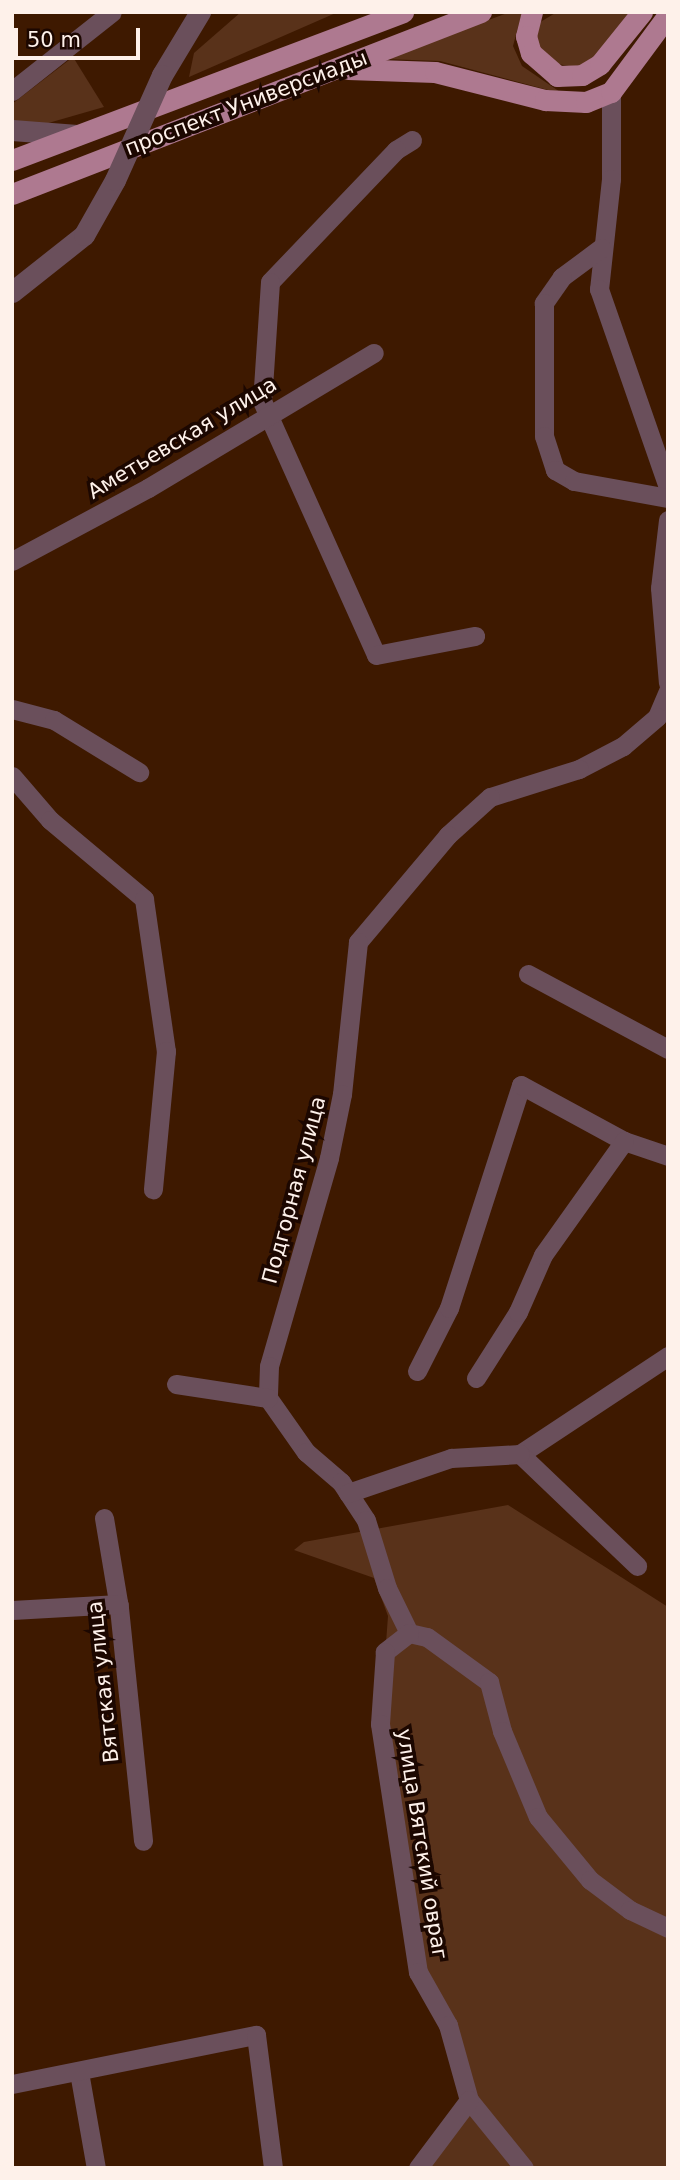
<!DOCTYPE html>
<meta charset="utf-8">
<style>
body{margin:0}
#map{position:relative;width:680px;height:2180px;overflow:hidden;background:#3e1900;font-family:"DejaVu Sans",sans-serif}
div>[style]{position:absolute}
.green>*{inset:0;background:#59321a}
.minor>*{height:19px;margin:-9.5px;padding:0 9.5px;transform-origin:9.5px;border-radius:9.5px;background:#6a4f5b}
.tertiary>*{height:21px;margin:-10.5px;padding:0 10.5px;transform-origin:10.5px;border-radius:10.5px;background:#6a4f5b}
.primary>*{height:21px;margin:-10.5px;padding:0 10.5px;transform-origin:10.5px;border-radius:10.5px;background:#ae7990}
.tertiary-bridge>*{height:21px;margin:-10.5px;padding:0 10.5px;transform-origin:10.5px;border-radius:10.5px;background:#6a4f5b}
span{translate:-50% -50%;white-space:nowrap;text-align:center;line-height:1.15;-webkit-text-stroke:7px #1c0700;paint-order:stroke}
.street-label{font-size:21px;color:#fef1ea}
.frame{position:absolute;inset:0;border:14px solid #fef1ea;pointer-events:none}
.scale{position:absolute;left:14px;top:28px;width:126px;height:32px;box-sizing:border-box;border:4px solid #fef1ea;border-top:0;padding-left:9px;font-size:21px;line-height:24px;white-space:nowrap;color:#fef1ea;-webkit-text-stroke:5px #1c0700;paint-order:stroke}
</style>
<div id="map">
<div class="green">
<div style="clip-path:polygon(241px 12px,338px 12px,189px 77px,194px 53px)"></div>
<div style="clip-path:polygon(510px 12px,522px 12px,513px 46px,522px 66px,563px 94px,440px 61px,384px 59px)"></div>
<div style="clip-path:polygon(557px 12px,631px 12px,598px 57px,580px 68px,547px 62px,534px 37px,537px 24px)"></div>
<div style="clip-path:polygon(73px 57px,104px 107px,31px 128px,12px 125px,12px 104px)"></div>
<div style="clip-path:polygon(508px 1505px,668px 1607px,668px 2168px,412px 2168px,469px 2091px,418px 1972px,380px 1724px,388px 1616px,374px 1578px,294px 1550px,304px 1542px)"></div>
</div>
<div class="minor">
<div style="left:12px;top:91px;width:127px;rotate:-38.3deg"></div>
<div style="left:611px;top:92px;width:87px;rotate:90deg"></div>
<div style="left:611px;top:179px;width:111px;rotate:96.2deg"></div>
<div style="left:599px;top:289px;width:210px;rotate:70.8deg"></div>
<div style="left:412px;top:140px;width:19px;rotate:148deg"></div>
<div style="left:396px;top:150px;width:182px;rotate:133.7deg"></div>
<div style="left:270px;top:282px;width:119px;rotate:93.8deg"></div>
<div style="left:262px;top:401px;width:278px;rotate:65.8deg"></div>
<div style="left:376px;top:655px;width:101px;rotate:-10.9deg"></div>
<div style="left:601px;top:248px;width:49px;rotate:143.4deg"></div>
<div style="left:562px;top:277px;width:32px;rotate:125deg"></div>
<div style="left:544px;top:303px;width:133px;rotate:90deg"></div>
<div style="left:544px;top:436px;width:36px;rotate:72deg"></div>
<div style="left:555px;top:470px;width:22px;rotate:30deg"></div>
<div style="left:574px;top:481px;width:96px;rotate:10.3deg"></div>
<div style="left:668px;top:520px;width:68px;rotate:96.7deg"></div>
<div style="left:660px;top:588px;width:95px;rotate:85.2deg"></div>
<div style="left:12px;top:561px;width:154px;rotate:-28.2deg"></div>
<div style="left:148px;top:488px;width:263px;rotate:-30.9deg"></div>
<div style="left:668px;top:691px;width:28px;rotate:113deg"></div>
<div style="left:657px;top:717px;width:45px;rotate:139.5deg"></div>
<div style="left:623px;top:746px;width:50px;rotate:152.4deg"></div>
<div style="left:579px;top:769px;width:93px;rotate:162.5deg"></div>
<div style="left:490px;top:797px;width:57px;rotate:137.9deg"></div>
<div style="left:448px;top:835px;width:140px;rotate:130.1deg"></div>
<div style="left:358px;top:942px;width:153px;rotate:96deg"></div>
<div style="left:342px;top:1094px;width:65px;rotate:101.5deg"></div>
<div style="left:329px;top:1158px;width:216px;rotate:106.1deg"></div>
<div style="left:269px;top:1366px;width:32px;rotate:92deg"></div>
<div style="left:268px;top:1398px;width:66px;rotate:54.9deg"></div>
<div style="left:306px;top:1452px;width:46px;rotate:40.6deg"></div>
<div style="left:341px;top:1482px;width:45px;rotate:56.7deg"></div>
<div style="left:366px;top:1520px;width:71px;rotate:72.8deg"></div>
<div style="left:387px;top:1588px;width:50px;rotate:63.9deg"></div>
<div style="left:409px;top:1633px;width:18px;rotate:13deg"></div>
<div style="left:427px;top:1637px;width:77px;rotate:36deg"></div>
<div style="left:489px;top:1682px;width:51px;rotate:75.1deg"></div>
<div style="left:502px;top:1731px;width:93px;rotate:67.3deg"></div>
<div style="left:538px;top:1817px;width:82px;rotate:50.5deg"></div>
<div style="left:590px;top:1880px;width:50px;rotate:36.9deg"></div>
<div style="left:630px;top:1910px;width:42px;rotate:25.3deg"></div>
<div style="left:12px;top:709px;width:43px;rotate:14.7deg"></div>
<div style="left:54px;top:720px;width:100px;rotate:31.5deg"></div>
<div style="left:12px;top:776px;width:58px;rotate:49.2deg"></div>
<div style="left:50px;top:820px;width:123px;rotate:40deg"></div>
<div style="left:144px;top:899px;width:154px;rotate:81.8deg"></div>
<div style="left:166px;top:1051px;width:139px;rotate:95.4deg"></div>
<div style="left:528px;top:974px;width:159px;rotate:28.2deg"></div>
<div style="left:417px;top:1371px;width:71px;rotate:-63.1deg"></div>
<div style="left:449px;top:1308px;width:234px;rotate:-72.1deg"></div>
<div style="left:521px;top:1085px;width:117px;rotate:28.5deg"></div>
<div style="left:624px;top:1141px;width:46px;rotate:18.8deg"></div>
<div style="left:476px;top:1378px;width:78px;rotate:-57.5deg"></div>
<div style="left:518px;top:1312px;width:62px;rotate:-66.3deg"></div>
<div style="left:543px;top:1255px;width:140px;rotate:-54.6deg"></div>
<div style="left:176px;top:1384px;width:93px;rotate:8.7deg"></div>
<div style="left:520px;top:1454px;width:178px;rotate:-33.5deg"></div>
<div style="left:520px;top:1454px;width:162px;rotate:43.7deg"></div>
<div style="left:348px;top:1493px;width:109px;rotate:-18.8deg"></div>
<div style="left:451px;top:1458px;width:69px;rotate:-3.3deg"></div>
<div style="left:104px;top:1518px;width:91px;rotate:80.5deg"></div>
<div style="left:119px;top:1608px;width:234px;rotate:84.1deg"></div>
<div style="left:12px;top:1610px;width:107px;rotate:-3.2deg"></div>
<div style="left:409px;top:1633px;width:31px;rotate:142deg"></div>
<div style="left:385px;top:1652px;width:72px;rotate:94deg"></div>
<div style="left:380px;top:1724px;width:251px;rotate:81.3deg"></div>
<div style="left:418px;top:1972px;width:61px;rotate:60.5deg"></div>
<div style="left:448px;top:2025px;width:78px;rotate:74.4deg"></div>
<div style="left:469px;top:2100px;width:87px;rotate:51deg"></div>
<div style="left:79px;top:2072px;width:97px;rotate:80deg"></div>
<div style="left:12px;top:2084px;width:249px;rotate:-11.4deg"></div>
<div style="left:256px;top:2035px;width:134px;rotate:82.7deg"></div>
<div style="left:418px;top:2168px;width:85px;rotate:-53.1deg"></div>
</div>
<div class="tertiary">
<div style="left:162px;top:75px;width:74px;rotate:-58.9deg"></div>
<div style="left:12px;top:130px;width:65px;rotate:4.4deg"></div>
<div style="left:12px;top:292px;width:92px;rotate:-38.4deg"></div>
<div style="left:84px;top:235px;width:63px;rotate:-60.6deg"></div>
</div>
<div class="primary">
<div style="left:532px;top:12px;width:25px;rotate:104deg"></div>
<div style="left:526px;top:36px;width:18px;rotate:74deg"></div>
<div style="left:531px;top:53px;width:35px;rotate:41deg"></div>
<div style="left:557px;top:76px;width:25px;rotate:-2deg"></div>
<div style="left:582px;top:75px;width:21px;rotate:-31deg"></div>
<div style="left:600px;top:64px;width:67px;rotate:-51.1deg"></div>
<div style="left:348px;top:69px;width:87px;rotate:2deg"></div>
<div style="left:435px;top:72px;width:114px;rotate:14.3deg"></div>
<div style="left:545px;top:100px;width:41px;rotate:2.8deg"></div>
<div style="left:586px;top:102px;width:27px;rotate:-22deg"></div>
<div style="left:611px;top:92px;width:96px;rotate:-53.5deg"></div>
<div style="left:12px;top:160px;width:418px;rotate:-20.7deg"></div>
<div style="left:12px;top:194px;width:503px;rotate:-21.21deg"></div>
</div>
<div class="tertiary-bridge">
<div style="left:115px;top:180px;width:115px;rotate:-65.9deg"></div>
</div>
<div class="street-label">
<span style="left:246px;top:103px;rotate:-21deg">проспект Универсиады</span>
<span style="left:182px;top:438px;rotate:-31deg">Аметьевская улица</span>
<span style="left:294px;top:1190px;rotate:-75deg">Подгорная улица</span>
<span style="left:103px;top:1682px;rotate:-96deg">Вятская улица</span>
<span style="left:422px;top:1844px;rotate:81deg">улица Вятский овраг</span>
</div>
<div class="frame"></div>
<div class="scale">50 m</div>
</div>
